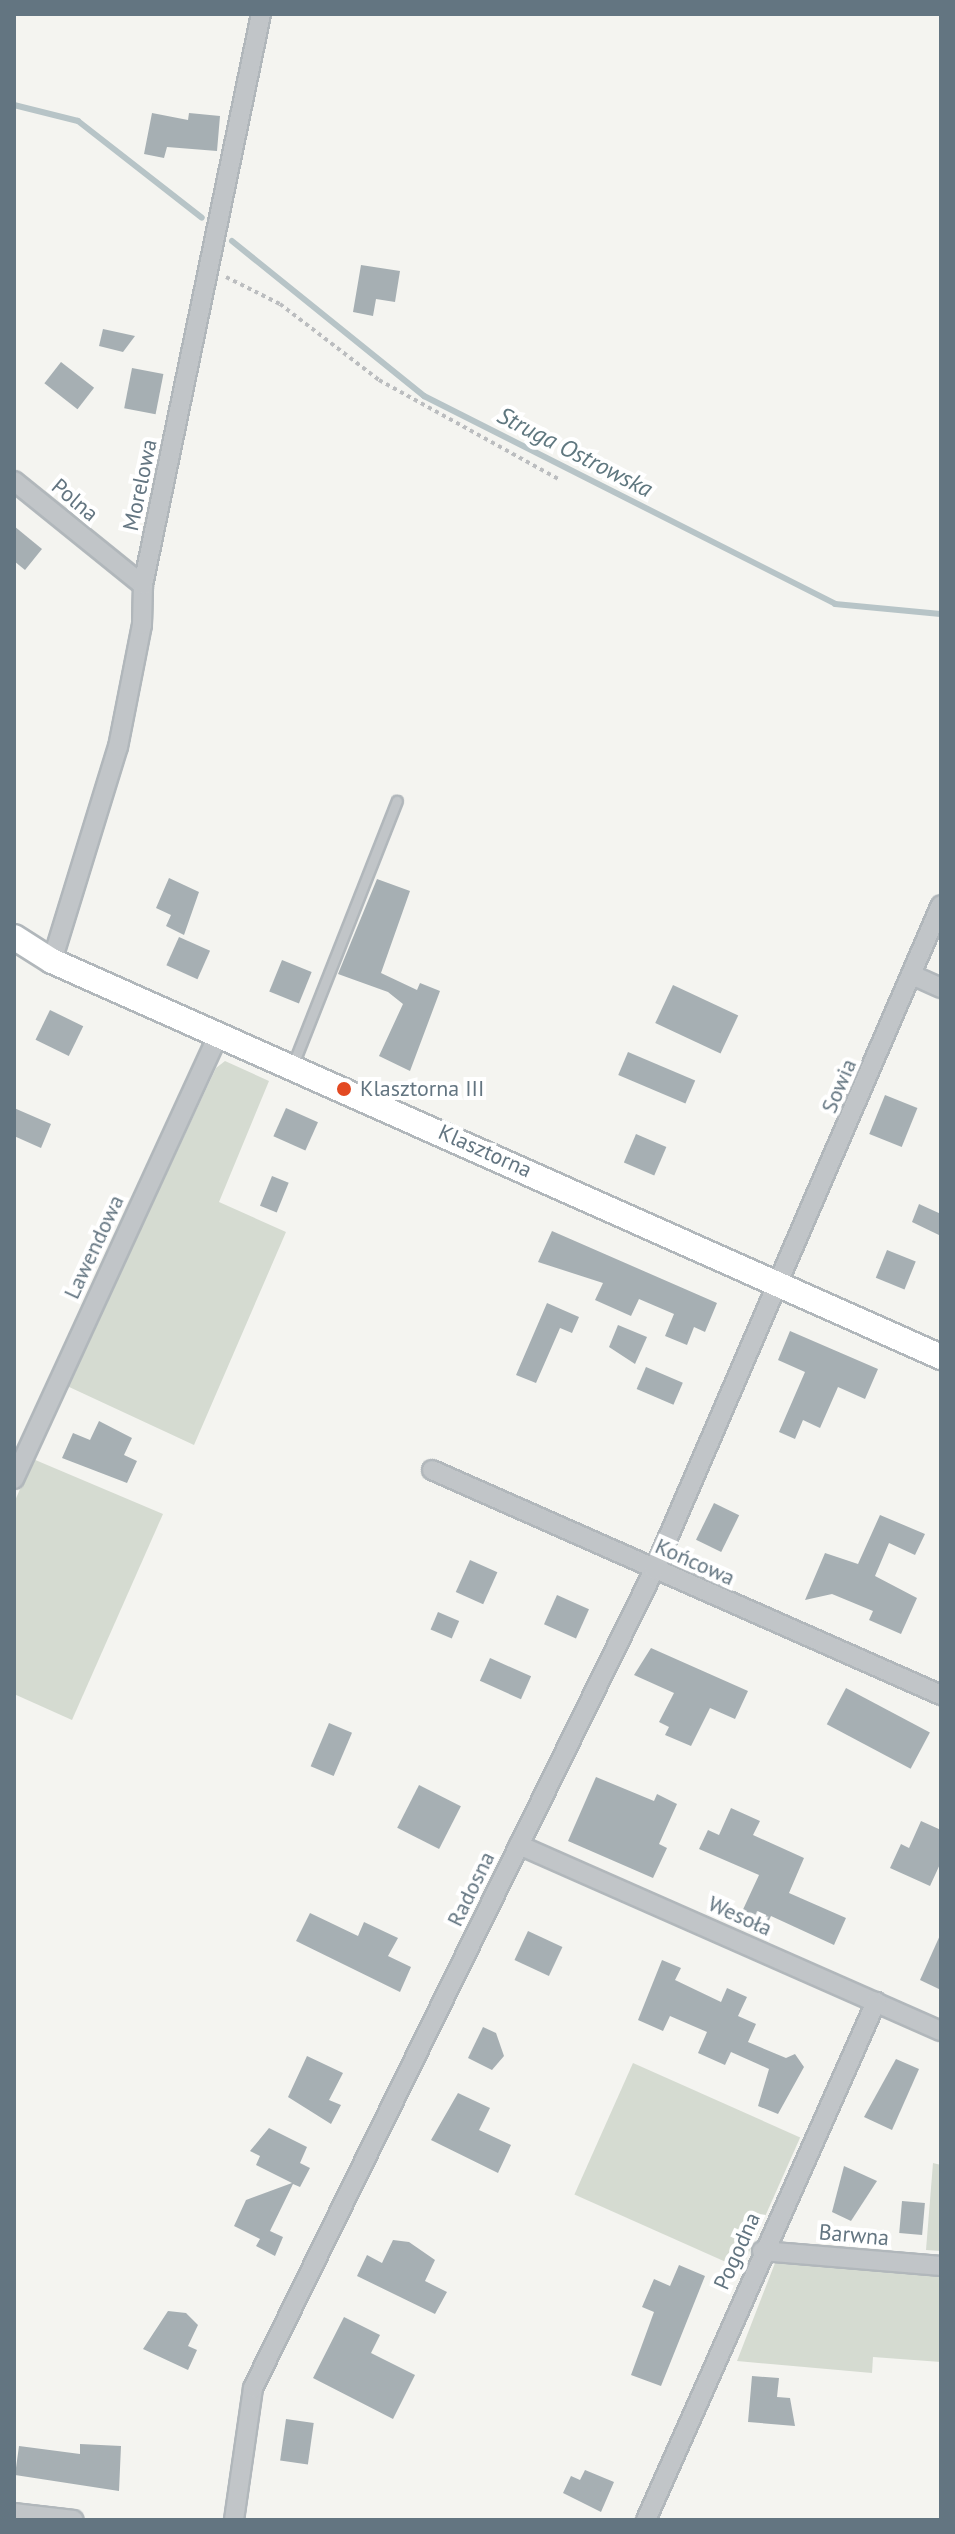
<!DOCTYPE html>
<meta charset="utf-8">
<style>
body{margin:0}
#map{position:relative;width:955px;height:2534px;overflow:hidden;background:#f4f4f0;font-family:"PT Sans",sans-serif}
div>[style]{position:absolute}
.green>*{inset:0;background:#d5dbd1;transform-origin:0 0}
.stream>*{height:6px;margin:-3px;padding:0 3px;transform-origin:3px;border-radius:3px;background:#b7c4c7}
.building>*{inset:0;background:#a6afb3;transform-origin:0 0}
.path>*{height:4px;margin-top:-2px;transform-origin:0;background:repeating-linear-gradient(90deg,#bbbdbf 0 4px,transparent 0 8px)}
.roads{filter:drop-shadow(2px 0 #b1b7bb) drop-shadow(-2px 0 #b1b7bb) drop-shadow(0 2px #b1b7bb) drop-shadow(0 -2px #b1b7bb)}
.lane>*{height:9px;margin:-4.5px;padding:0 4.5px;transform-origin:4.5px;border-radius:4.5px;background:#c1c5c8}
.street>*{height:18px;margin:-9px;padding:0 9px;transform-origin:9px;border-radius:9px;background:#c1c5c8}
.secondary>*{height:24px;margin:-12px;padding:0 12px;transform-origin:12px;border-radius:12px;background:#fff}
.dots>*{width:22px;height:22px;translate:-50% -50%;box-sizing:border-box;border:4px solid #fff;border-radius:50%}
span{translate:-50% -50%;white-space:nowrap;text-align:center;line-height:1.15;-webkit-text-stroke:8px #fff;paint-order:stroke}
.street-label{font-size:22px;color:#637581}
.poi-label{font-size:22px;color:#637581}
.left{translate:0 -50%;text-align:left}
.water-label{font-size:24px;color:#5f777f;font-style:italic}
.frame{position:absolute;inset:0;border:16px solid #637581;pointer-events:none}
</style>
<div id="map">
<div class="green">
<div style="clip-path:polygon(225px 1061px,269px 1081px,219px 1202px,286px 1232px,194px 1445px,67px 1386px,216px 1068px)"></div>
<div style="clip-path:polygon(33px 1459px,163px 1514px,72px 1720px,14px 1694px,14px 1503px)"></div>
<div style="left:633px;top:2063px;width:183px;height:144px;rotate:24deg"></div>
<div style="clip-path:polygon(933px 2163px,941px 2165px,941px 2251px,926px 2250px)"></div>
<div style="clip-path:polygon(775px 2263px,941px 2275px,941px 2362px,873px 2357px,872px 2373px,737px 2361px)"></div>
</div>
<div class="stream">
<div style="left:14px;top:105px;width:66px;rotate:14deg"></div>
<div style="left:78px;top:121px;width:157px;rotate:38deg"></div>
<div style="left:232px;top:241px;width:247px;rotate:38.9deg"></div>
<div style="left:424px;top:396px;width:461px;rotate:26.8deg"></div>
<div style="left:835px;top:604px;width:106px;rotate:5.4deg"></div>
</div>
<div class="building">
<div style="clip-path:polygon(152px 113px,188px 120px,189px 113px,220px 116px,217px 151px,167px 147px,164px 158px,144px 154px)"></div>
<div style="clip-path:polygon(361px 265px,400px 271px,395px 302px,376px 299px,373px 316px,353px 312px)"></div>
<div style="clip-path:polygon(103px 329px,135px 336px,123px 352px,99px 346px)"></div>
<div style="left:61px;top:362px;width:42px;height:27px;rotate:38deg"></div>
<div style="left:132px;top:368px;width:32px;height:41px;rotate:11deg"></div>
<div style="clip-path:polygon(14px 526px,42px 549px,25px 570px,14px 561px)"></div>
<div style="clip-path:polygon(169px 878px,199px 892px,184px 935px,166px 926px,171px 915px,156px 908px)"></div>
<div style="clip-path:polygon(377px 879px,410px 891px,381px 973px,417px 990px,420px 983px,440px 991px,410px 1071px,379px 1056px,403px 1004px,388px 992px,338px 974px)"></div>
<div style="left:179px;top:937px;width:34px;height:31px;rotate:24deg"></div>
<div style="left:282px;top:960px;width:32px;height:34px;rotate:22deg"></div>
<div style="left:673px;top:985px;width:72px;height:42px;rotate:25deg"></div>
<div style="left:50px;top:1010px;width:37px;height:33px;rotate:26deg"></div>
<div style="left:628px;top:1052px;width:73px;height:25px;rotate:23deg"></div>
<div style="left:885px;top:1095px;width:35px;height:42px;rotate:22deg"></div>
<div style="clip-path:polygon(14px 1108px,51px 1124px,41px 1148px,14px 1136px)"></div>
<div style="left:286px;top:1108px;width:35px;height:31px;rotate:24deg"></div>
<div style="left:636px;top:1134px;width:33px;height:31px;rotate:23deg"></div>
<div style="left:272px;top:1176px;width:18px;height:32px;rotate:22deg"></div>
<div style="clip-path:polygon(919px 1204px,941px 1214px,941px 1236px,912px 1222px)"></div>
<div style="clip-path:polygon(552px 1231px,717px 1303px,705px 1332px,694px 1327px,687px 1345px,665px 1336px,674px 1314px,639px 1299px,631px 1316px,595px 1300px,603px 1283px,538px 1262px)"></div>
<div style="left:887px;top:1250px;width:31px;height:30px;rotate:22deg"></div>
<div style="clip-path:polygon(547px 1303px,579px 1317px,572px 1333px,560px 1328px,536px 1383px,516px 1375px)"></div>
<div style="clip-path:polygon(618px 1325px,647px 1337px,635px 1364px,609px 1347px)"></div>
<div style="clip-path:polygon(790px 1331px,878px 1369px,865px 1399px,838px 1387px,820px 1428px,803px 1420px,795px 1439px,779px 1432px,805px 1372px,778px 1360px)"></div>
<div style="left:646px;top:1367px;width:40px;height:24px;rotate:23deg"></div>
<div style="clip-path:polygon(99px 1421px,132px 1438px,124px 1455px,137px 1461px,127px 1483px,62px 1458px,73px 1433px,90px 1440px)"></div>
<div style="left:714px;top:1503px;width:28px;height:41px;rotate:26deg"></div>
<div style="clip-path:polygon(880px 1515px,925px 1534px,915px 1555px,889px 1543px,875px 1576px,917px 1598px,901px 1634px,869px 1620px,873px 1611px,832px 1594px,805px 1600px,825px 1553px,858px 1564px)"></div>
<div style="left:470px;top:1560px;width:30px;height:35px;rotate:24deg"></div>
<div style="left:557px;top:1595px;width:35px;height:32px;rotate:24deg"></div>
<div style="left:438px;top:1612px;width:23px;height:19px;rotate:23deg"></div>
<div style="clip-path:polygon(651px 1648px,748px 1691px,735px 1719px,710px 1708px,691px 1746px,665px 1735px,669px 1727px,659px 1722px,674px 1693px,634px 1675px)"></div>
<div style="left:490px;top:1658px;width:45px;height:25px;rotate:24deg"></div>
<div style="left:846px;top:1688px;width:95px;height:41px;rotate:28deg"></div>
<div style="left:329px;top:1723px;width:25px;height:47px;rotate:23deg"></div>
<div style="clip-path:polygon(596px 1777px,654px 1801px,657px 1794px,677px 1804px,659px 1844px,667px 1848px,653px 1878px,568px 1841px)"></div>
<div style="left:419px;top:1785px;width:47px;height:48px;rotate:27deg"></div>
<div style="clip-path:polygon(731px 1808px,760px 1821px,753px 1835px,804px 1858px,789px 1893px,846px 1918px,834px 1945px,771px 1916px,765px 1928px,740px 1916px,759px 1875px,699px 1849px,708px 1830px,719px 1835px)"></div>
<div style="clip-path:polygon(921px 1821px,941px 1830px,941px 1862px,930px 1886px,890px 1868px,901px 1844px,909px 1848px)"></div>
<div style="clip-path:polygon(310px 1913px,358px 1936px,364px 1922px,398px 1938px,388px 1956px,411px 1967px,400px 1992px,296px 1941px)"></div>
<div style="left:528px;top:1931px;width:38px;height:32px;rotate:25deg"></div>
<div style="clip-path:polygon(941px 1933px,941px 1990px,920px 1980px)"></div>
<div style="clip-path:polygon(662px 1960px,681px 1968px,675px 1980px,721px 2002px,727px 1988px,747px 1997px,738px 2016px,756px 2024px,748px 2042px,786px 2058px,795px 2054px,804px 2067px,778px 2114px,758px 2106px,769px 2069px,731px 2052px,725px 2065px,698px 2053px,707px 2032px,670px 2016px,663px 2031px,638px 2020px)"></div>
<div style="clip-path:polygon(483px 2027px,496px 2033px,504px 2056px,492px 2070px,468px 2058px)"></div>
<div style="clip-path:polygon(307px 2056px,343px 2073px,329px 2100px,341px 2105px,331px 2124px,288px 2097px)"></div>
<div style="clip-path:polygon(896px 2059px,919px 2069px,892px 2130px,864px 2117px)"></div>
<div style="clip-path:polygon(458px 2093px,490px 2108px,479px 2130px,511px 2145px,498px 2173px,431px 2140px)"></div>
<div style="clip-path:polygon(269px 2128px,307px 2147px,300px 2163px,310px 2168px,300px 2187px,293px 2184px,270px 2231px,283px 2237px,275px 2256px,256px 2246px,260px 2239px,234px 2226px,246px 2200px,292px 2183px,256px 2165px,260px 2156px,250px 2151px)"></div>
<div style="clip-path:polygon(844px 2166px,877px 2181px,851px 2221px,832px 2212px)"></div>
<div style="left:902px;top:2201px;width:23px;height:32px;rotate:5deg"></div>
<div style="clip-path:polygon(393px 2240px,409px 2242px,435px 2260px,425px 2281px,447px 2292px,435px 2314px,357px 2276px,367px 2255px,382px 2263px)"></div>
<div style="clip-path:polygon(679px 2265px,705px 2276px,661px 2386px,631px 2375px,654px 2312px,642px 2307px,654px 2279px,670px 2286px)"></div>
<div style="clip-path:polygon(168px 2311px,186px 2313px,198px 2325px,188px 2346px,197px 2350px,188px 2370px,143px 2349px)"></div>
<div style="clip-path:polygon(344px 2317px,380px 2335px,371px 2353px,415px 2375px,393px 2419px,313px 2378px)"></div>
<div style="clip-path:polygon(752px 2376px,779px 2378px,777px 2397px,790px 2398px,795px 2426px,748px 2422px)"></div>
<div style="left:286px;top:2419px;width:28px;height:42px;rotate:8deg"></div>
<div style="clip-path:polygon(80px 2444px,121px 2446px,119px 2491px,15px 2475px,19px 2446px,80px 2454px)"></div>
<div style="clip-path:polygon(585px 2470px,614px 2482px,601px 2512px,563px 2493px,571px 2476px,580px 2480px)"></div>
</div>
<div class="path">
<div style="left:226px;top:277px;width:60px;rotate:26.6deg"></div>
<div style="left:280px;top:304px;width:125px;rotate:37.5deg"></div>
<div style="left:379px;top:380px;width:207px;rotate:28.9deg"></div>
</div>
<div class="roads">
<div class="lane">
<div style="left:292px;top:1067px;width:286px;rotate:-68.5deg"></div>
</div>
<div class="street">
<div style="left:14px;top:481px;width:166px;rotate:38.9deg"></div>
<div style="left:52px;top:961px;width:224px;rotate:-72.9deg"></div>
<div style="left:118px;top:747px;width:124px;rotate:-78.9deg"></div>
<div style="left:142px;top:625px;width:40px;rotate:-88.6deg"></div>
<div style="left:143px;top:585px;width:583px;rotate:-78.32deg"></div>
<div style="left:912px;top:975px;width:32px;rotate:24deg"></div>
<div style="left:432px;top:1470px;width:557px;rotate:23.85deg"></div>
<div style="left:14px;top:1479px;width:489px;rotate:-65.3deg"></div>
<div style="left:519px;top:1845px;width:461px;rotate:23.8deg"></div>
<div style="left:762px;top:2251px;width:180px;rotate:4.8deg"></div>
<div style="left:14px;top:2513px;width:60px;rotate:6.7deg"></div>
<div style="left:234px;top:2520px;width:133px;rotate:-81.8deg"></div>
<div style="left:253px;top:2388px;width:911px;rotate:-63.88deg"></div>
<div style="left:654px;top:1570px;width:724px;rotate:-66.66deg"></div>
<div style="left:646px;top:2520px;width:567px;rotate:-66.06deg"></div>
</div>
<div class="secondary">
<div style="left:14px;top:937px;width:45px;rotate:32.3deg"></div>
<div style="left:52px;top:961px;width:973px;rotate:24.01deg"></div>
</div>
</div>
<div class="dots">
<div style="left:344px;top:1089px;background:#e34922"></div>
</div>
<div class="street-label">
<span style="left:140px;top:485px;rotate:-78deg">Morelowa</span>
<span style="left:75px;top:500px;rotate:40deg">Polna</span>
<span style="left:839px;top:1086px;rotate:-67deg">Sowia</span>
<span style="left:485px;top:1151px;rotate:24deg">Klasztorna</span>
<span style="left:94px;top:1247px;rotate:-65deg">Lawendowa</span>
<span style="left:695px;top:1562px;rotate:24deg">Końcowa</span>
<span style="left:471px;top:1889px;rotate:-64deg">Radosna</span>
<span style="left:740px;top:1916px;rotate:24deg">Wesoła</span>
<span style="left:854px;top:2235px;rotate:5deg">Barwna</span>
<span style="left:737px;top:2251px;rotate:-66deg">Pogodna</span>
</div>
<div class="poi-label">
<span class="left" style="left:360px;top:1089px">Klasztorna III</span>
</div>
<div class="water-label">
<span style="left:575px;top:452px;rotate:27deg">Struga Ostrowska</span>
</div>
<div class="frame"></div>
</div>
